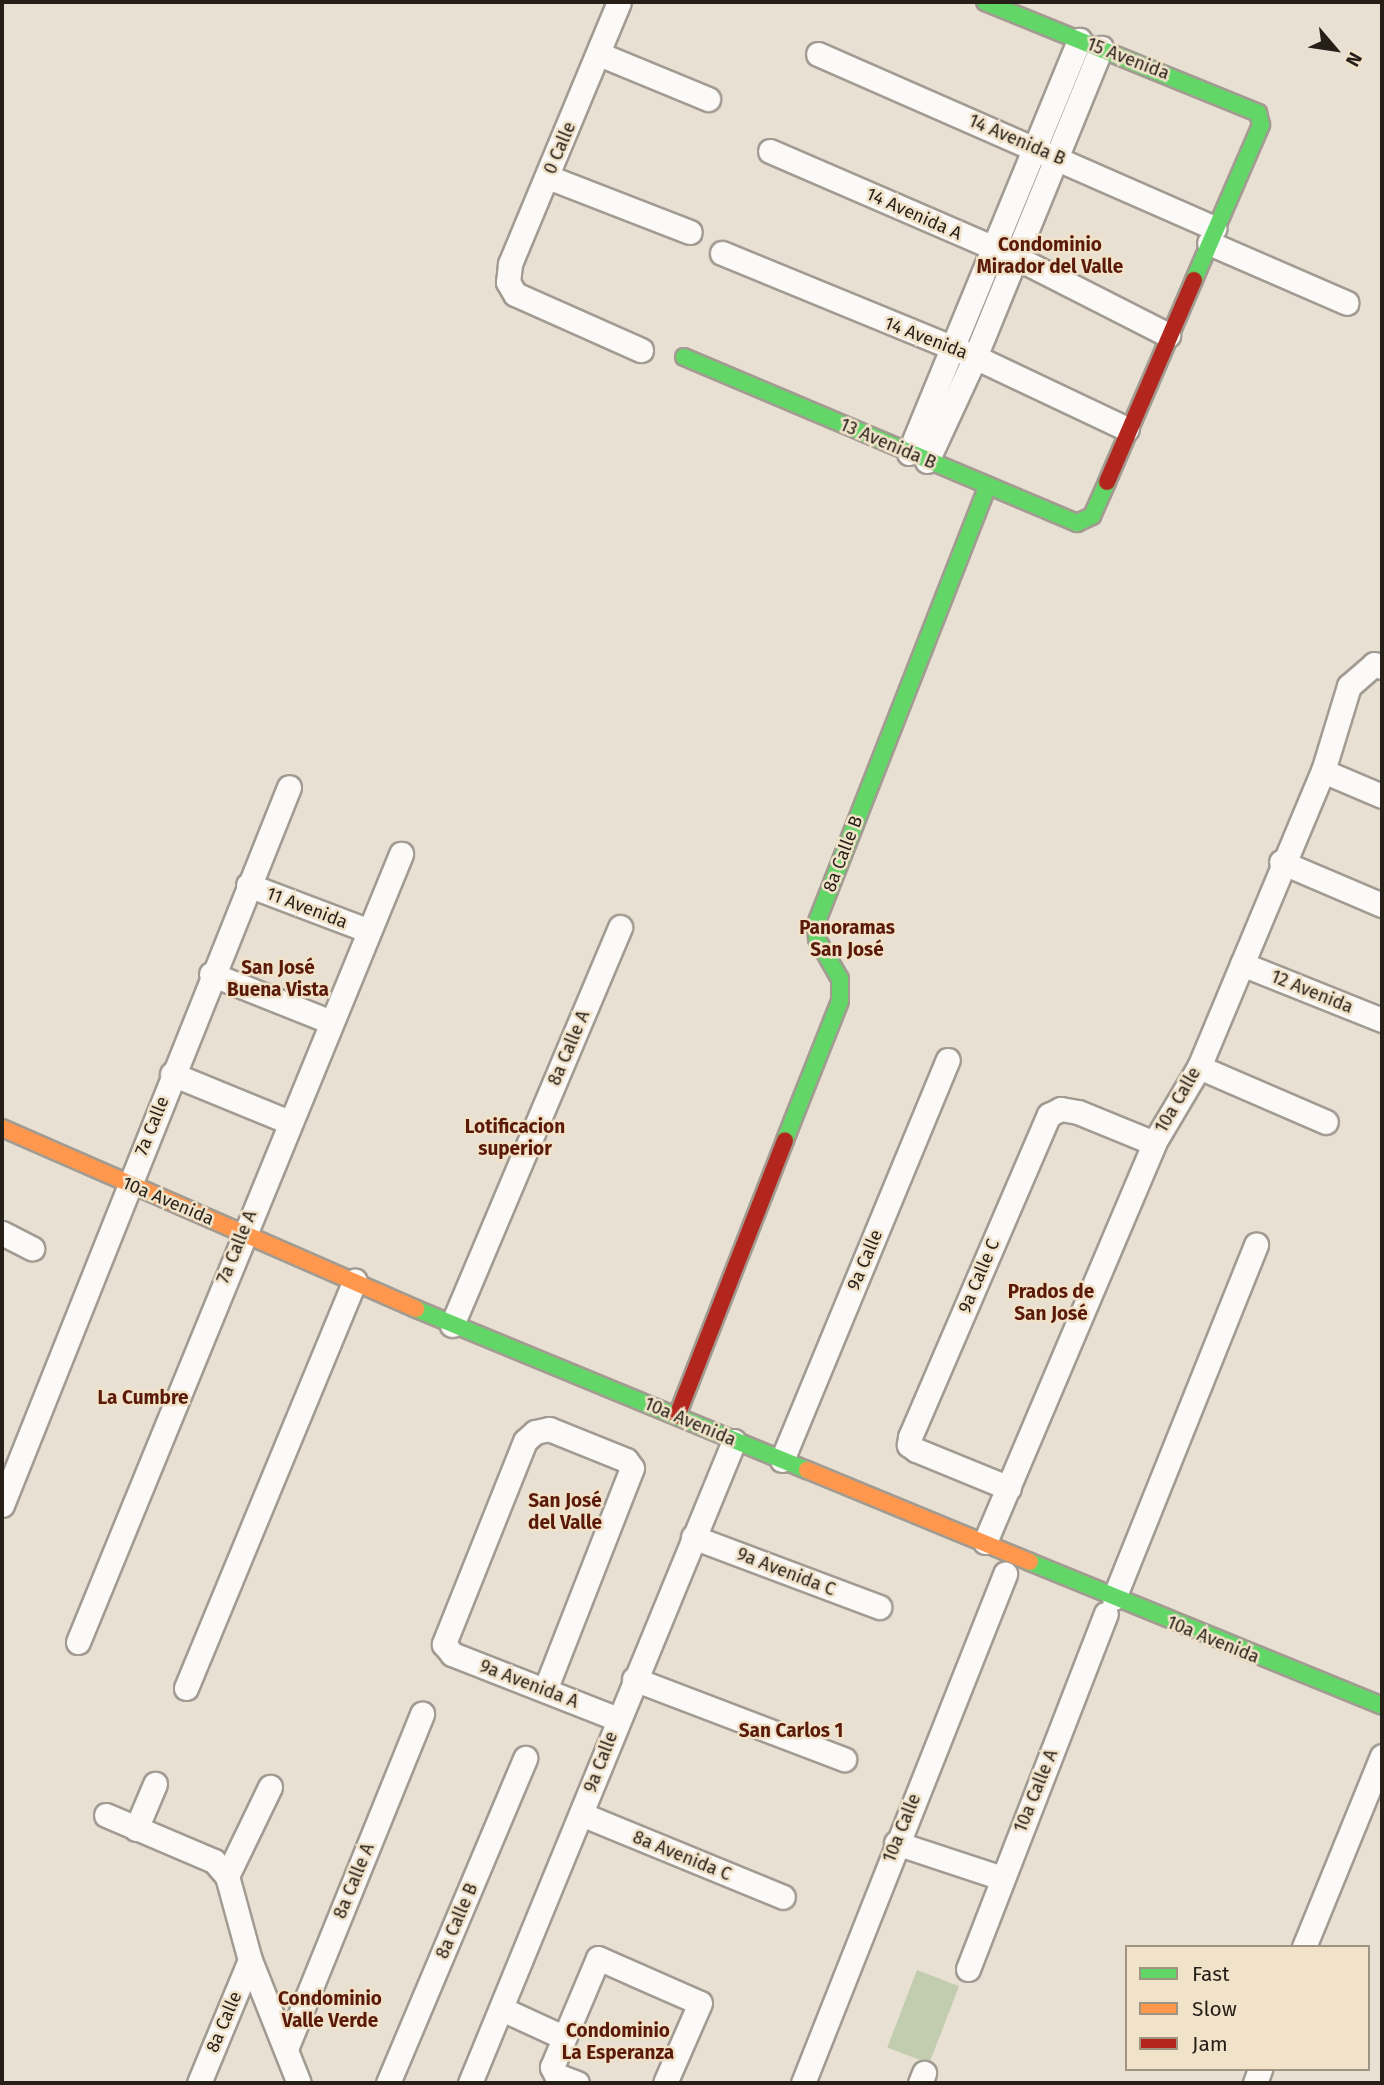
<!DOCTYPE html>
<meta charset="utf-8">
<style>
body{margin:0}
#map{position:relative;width:1384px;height:2085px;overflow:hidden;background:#e8e0d3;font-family:"Fira Sans",sans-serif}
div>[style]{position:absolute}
.green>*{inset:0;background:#c1cdae;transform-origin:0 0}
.roads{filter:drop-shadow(2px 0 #a29b92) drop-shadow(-2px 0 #a29b92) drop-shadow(0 2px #a29b92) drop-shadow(0 -2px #a29b92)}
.street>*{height:23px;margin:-11.5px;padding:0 11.5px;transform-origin:11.5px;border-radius:11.5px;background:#fcfaf8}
.fast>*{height:16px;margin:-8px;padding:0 8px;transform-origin:8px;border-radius:8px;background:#63d668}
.slow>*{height:16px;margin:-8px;padding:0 8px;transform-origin:8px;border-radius:8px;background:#ff974d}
.jam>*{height:16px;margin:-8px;padding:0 8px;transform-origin:8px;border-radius:8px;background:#b3261e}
span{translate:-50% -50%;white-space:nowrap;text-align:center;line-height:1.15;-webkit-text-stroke:5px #f1e2ca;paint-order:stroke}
.street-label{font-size:18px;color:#251f17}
.neighbourhood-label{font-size:19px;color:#5b1908;font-weight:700}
.frame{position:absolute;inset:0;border:4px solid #251f17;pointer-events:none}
.legend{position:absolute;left:1125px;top:1945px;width:245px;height:126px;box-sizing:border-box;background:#f1e2ca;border:2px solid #9f9482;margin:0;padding:9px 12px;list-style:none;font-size:21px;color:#251f17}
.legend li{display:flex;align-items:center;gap:14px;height:35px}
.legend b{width:35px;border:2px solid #9f9482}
.north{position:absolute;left:1300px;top:14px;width:70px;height:70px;-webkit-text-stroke:5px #f1e2ca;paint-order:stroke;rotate:119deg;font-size:19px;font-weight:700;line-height:28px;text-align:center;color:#251f17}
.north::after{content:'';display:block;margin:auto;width:24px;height:32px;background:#251f17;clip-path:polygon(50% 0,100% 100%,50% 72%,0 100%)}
</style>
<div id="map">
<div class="green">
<div style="left:917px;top:1970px;width:45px;height:83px;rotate:21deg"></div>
</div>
<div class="roads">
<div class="street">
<div style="left:619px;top:2px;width:284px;rotate:112.6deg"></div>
<div style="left:510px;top:264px;width:18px;rotate:96deg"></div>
<div style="left:508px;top:282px;width:14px;rotate:60deg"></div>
<div style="left:515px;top:294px;width:138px;rotate:24deg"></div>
<div style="left:599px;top:54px;width:118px;rotate:22.4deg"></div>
<div style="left:818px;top:54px;width:433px;rotate:23.7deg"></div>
<div style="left:770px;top:151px;width:267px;rotate:23.4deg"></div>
<div style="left:1015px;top:257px;width:172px;rotate:27deg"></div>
<div style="left:548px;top:177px;width:152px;rotate:21.2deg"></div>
<div style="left:1209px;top:243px;width:150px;rotate:23.5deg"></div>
<div style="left:722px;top:253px;width:274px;rotate:22.3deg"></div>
<div style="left:975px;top:357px;width:168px;rotate:25.3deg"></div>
<div style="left:909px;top:453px;width:447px;rotate:-67.6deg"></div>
<div style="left:927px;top:461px;width:115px;rotate:-65.2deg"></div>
<div style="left:975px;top:357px;width:334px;rotate:-67.8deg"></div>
<div style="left:1323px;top:771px;width:64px;rotate:23deg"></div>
<div style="left:1281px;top:862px;width:110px;rotate:23.1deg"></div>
<div style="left:248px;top:885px;width:127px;rotate:20.7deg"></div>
<div style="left:1242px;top:964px;width:151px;rotate:21.8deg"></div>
<div style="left:211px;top:974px;width:129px;rotate:21.8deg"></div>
<div style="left:1199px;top:1067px;width:138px;rotate:23.4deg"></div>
<div style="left:172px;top:1074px;width:126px;rotate:22.3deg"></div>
<div style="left:2px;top:1233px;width:34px;rotate:27deg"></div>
<div style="left:452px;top:1325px;width:432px;rotate:-67.1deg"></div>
<div style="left:782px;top:1460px;width:433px;rotate:-67.5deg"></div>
<div style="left:1009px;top:1488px;width:100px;rotate:-157.8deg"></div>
<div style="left:916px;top:1450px;width:9px;rotate:-144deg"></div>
<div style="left:909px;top:1445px;width:8px;rotate:-83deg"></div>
<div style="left:910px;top:1437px;width:351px;rotate:-66.7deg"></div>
<div style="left:1049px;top:1115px;width:13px;rotate:-27deg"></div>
<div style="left:1061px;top:1109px;width:17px;rotate:10deg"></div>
<div style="left:1078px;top:1112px;width:82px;rotate:22.2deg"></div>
<div style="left:2px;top:1505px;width:773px;rotate:-68.21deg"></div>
<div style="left:693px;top:1537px;width:199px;rotate:20.6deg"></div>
<div style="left:985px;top:1542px;width:433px;rotate:-67deg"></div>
<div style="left:1154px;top:1143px;width:88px;rotate:-59.4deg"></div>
<div style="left:1199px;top:1067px;width:321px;rotate:-67.3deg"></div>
<div style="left:1323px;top:771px;width:89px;rotate:-73deg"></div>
<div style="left:1349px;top:686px;width:33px;rotate:-41deg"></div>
<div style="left:1374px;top:664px;width:9px;rotate:21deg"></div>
<div style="left:1114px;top:1598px;width:381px;rotate:-68.1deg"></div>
<div style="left:78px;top:1642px;width:852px;rotate:-67.71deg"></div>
<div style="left:634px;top:1679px;width:225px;rotate:20.9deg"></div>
<div style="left:186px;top:1688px;width:441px;rotate:-67.5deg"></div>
<div style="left:545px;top:1690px;width:238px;rotate:-68.6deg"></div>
<div style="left:632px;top:1468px;width:10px;rotate:-127deg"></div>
<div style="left:626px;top:1460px;width:83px;rotate:-158.1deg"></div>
<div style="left:549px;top:1429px;width:14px;rotate:168deg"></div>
<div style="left:535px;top:1432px;width:13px;rotate:138deg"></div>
<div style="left:525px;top:1441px;width:219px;rotate:111.8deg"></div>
<div style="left:444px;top:1644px;width:13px;rotate:51deg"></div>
<div style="left:452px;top:1654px;width:178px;rotate:21.4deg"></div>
<div style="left:581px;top:1814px;width:218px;rotate:22.3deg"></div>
<div style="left:106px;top:1815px;width:117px;rotate:23.1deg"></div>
<div style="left:214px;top:1861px;width:20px;rotate:49deg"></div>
<div style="left:227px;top:1876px;width:87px;rotate:74.7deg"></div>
<div style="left:250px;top:1960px;width:132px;rotate:68.3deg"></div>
<div style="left:136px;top:1829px;width:49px;rotate:-67.1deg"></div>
<div style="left:896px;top:1843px;width:112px;rotate:18.3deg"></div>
<div style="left:227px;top:1876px;width:99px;rotate:-64.2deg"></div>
<div style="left:1304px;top:1947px;width:206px;rotate:-67.8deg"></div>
<div style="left:968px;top:1969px;width:381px;rotate:-68.8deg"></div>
<div style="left:502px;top:2009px;width:67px;rotate:24.7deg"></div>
<div style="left:286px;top:2049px;width:362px;rotate:-67.9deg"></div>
<div style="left:199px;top:2083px;width:133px;rotate:-67.5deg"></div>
<div style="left:388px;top:2083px;width:353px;rotate:-67.1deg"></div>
<div style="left:470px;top:2083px;width:694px;rotate:-67.65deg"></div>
<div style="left:577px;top:2083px;width:22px;rotate:-159deg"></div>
<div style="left:556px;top:2075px;width:9px;rotate:-117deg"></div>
<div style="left:552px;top:2067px;width:118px;rotate:-67.1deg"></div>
<div style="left:598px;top:1958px;width:111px;rotate:23.8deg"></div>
<div style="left:700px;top:2003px;width:87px;rotate:113.6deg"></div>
<div style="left:803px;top:2083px;width:548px;rotate:-68.35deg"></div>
<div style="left:920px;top:2083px;width:11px;rotate:-68deg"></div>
<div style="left:1255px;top:2083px;width:15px;rotate:-70deg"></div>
</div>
<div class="fast">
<div style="left:985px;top:2px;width:295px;rotate:22.1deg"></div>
<div style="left:1258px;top:113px;width:12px;rotate:76deg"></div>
<div style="left:1261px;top:125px;width:169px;rotate:113.4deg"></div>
<div style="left:684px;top:357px;width:427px;rotate:22.9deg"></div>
<div style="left:1077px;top:523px;width:17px;rotate:-25deg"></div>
<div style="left:1092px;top:516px;width:37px;rotate:-66deg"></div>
<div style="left:785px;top:1140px;width:149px;rotate:-68.4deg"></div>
<div style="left:840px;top:1001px;width:22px;rotate:-90deg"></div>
<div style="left:840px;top:979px;width:46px;rotate:-119.9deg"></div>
<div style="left:817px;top:939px;width:15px;rotate:-94deg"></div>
<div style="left:816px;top:924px;width:471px;rotate:-68.6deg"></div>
<div style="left:416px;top:1309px;width:423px;rotate:22.4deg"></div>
<div style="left:1030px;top:1562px;width:380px;rotate:22.2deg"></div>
</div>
<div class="slow">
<div style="left:2px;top:1128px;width:452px;rotate:23.6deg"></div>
<div style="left:807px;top:1470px;width:241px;rotate:22.4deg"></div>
</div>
<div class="jam">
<div style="left:1107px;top:482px;width:220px;rotate:-66.7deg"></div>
<div style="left:677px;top:1416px;width:296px;rotate:-68.6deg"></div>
</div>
</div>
<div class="street-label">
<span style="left:1128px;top:59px;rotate:21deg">15 Avenida</span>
<span style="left:1017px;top:140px;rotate:23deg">14 Avenida B</span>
<span style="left:560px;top:148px;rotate:-67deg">0 Calle</span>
<span style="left:914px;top:214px;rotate:24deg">14 Avenida A</span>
<span style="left:926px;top:338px;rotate:21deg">14 Avenida</span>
<span style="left:888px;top:444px;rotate:23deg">13 Avenida B</span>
<span style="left:843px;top:854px;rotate:-69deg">8a Calle B</span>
<span style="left:307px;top:908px;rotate:21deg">11 Avenida</span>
<span style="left:1312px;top:992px;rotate:22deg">12 Avenida</span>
<span style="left:569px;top:1048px;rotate:-67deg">8a Calle A</span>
<span style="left:1178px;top:1100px;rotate:-60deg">10a Calle</span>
<span style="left:152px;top:1126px;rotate:-68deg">7a Calle</span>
<span style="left:168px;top:1201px;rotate:23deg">10a Avenida</span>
<span style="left:237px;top:1247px;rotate:-68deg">7a Calle A</span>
<span style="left:865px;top:1260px;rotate:-67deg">9a Calle</span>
<span style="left:979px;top:1276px;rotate:-67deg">9a Calle C</span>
<span style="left:690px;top:1422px;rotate:23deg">10a Avenida</span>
<span style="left:786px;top:1572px;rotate:21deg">9a Avenida C</span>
<span style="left:1213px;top:1640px;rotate:22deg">10a Avenida</span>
<span style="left:529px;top:1684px;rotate:21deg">9a Avenida A</span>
<span style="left:601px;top:1762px;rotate:-69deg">9a Calle</span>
<span style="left:1036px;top:1791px;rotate:-68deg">10a Calle A</span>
<span style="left:902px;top:1828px;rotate:-68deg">10a Calle</span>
<span style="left:682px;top:1856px;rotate:22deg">8a Avenida C</span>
<span style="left:354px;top:1881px;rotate:-68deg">8a Calle A</span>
<span style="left:457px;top:1921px;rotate:-67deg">8a Calle B</span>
<span style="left:224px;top:2022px;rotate:-67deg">8a Calle</span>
</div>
<div class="neighbourhood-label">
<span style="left:1050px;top:256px">Condominio<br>Mirador del Valle</span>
<span style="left:847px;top:939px">Panoramas<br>San José</span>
<span style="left:278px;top:979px">San José<br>Buena Vista</span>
<span style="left:515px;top:1138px">Lotificacion<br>superior</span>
<span style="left:1051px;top:1303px">Prados de<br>San José</span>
<span style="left:143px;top:1398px">La Cumbre</span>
<span style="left:565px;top:1512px">San José<br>del Valle</span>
<span style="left:791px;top:1731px">San Carlos 1</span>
<span style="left:330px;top:2010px">Condominio<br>Valle Verde</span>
<span style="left:618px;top:2042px">Condominio<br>La Esperanza</span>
</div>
<div class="frame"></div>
<ul class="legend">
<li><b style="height:9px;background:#63d668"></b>Fast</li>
<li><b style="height:9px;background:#ff974d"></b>Slow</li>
<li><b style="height:9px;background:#b3261e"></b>Jam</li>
</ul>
<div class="north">N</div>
</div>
